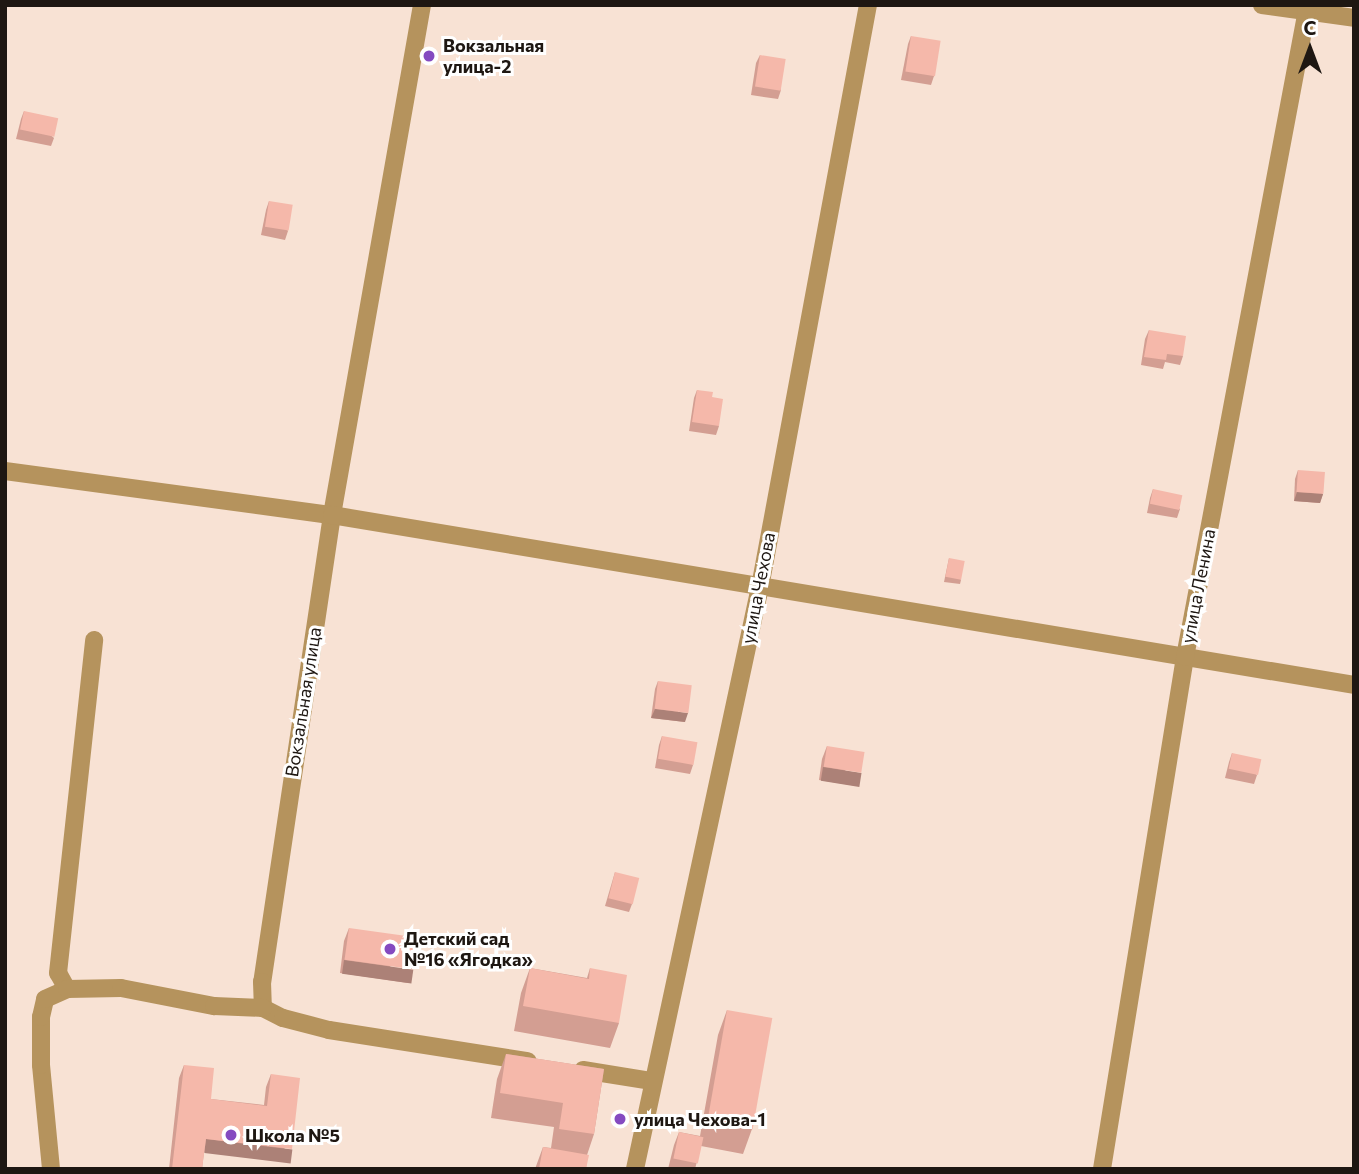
<!DOCTYPE html>
<meta charset="utf-8">
<style>
body{margin:0}
#map{position:relative;width:1359px;height:1174px;overflow:hidden;background:#f8e2d4;font-family:Commissioner,sans-serif}
div>[style]{position:absolute}
.minor>*{height:18px;margin:-9px;padding:0 9px;transform-origin:9px;border-radius:9px;background:#b5935d}
.wall>*{inset:0;background:#d39e92}
.shaded-wall>*{inset:0;background:#ac8177;transform-origin:0 0}
.building>*{inset:0;background:#f5b8aa;transform-origin:0 0}
.dots>*{width:19px;height:19px;translate:-50% -50%;box-sizing:border-box;border:4px solid #fff;border-radius:50%}
span{translate:-50% -50%;white-space:nowrap;text-align:center;line-height:1.15;-webkit-text-stroke:6px #fff;paint-order:stroke}
.poi-label{font-size:18px;color:#1e1712;font-weight:700}
.left{translate:0 -50%;text-align:left}
.street-label{font-size:18px;color:#1e1712}
.frame{position:absolute;inset:0;border:7px solid #1e1712;pointer-events:none}
.north{position:absolute;left:1275px;top:14px;width:70px;height:70px;-webkit-text-stroke:5px #fff;paint-order:stroke;rotate:0deg;font-size:19px;font-weight:700;line-height:28px;text-align:center;color:#1e1712}
.north::after{content:'';display:block;margin:auto;width:24px;height:32px;background:#1e1712;clip-path:polygon(50% 0,100% 100%,50% 72%,0 100%)}
</style>
<div id="map">
<div class="minor">
<div style="left:422px;top:5px;width:518px;rotate:100.01deg"></div>
<div style="left:332px;top:515px;width:472px;rotate:98.5deg"></div>
<div style="left:262px;top:982px;width:26px;rotate:88deg"></div>
<div style="left:263px;top:1008px;width:22px;rotate:27deg"></div>
<div style="left:283px;top:1018px;width:48px;rotate:14.6deg"></div>
<div style="left:329px;top:1030px;width:201px;rotate:8.9deg"></div>
<div style="left:1262px;top:5px;width:93px;rotate:8deg"></div>
<div style="left:5px;top:471px;width:330px;rotate:7.7deg"></div>
<div style="left:332px;top:515px;width:1036px;rotate:9.44deg"></div>
<div style="left:67px;top:989px;width:18px;rotate:-119deg"></div>
<div style="left:58px;top:973px;width:335px;rotate:-83.8deg"></div>
<div style="left:583px;top:1070px;width:70px;rotate:9.1deg"></div>
<div style="left:51px;top:1169px;width:104px;rotate:-95.5deg"></div>
<div style="left:41px;top:1065px;width:48px;rotate:-90deg"></div>
<div style="left:41px;top:1017px;width:18px;rotate:-77deg"></div>
<div style="left:45px;top:999px;width:24px;rotate:-24deg"></div>
<div style="left:67px;top:989px;width:54px;rotate:-1.1deg"></div>
<div style="left:121px;top:988px;width:95px;rotate:11deg"></div>
<div style="left:214px;top:1006px;width:49px;rotate:2.3deg"></div>
<div style="left:635px;top:1169px;width:595px;rotate:-77.88deg"></div>
<div style="left:760px;top:587px;width:592px;rotate:-79.49deg"></div>
<div style="left:1102px;top:1169px;width:519px;rotate:-80.79deg"></div>
<div style="left:1185px;top:657px;width:664px;rotate:-79.32deg"></div>
</div>
<div class="wall">
<div style="clip-path:polygon(911px 36px,934px 76px,931px 85px,901px 80px,908px 44px)"></div>
<div style="clip-path:polygon(760px 55px,781px 90px,778px 99px,751px 95px,756px 63px)"></div>
<div style="clip-path:polygon(24px 111px,54px 138px,51px 146px,16px 139px,21px 119px)"></div>
<div style="clip-path:polygon(269px 201px,288px 231px,285px 240px,261px 235px,266px 210px)"></div>
<div style="clip-path:polygon(1149px 330px,1183px 356px,1180px 365px,1165px 362px,1163px 369px,1141px 365px,1145px 339px)"></div>
<div style="clip-path:polygon(697px 390px,712px 397px,719px 426px,716px 435px,689px 431px,694px 398px)"></div>
<div style="clip-path:polygon(1298px 470px,1323px 494px,1320px 503px,1294px 501px,1295px 479px)"></div>
<div style="clip-path:polygon(1153px 489px,1180px 509px,1177px 518px,1147px 513px,1150px 498px)"></div>
<div style="clip-path:polygon(949px 558px,961px 580px,960px 584px,944px 582px)"></div>
<div style="clip-path:polygon(658px 681px,685px 722px,651px 718px,655px 689px)"></div>
<div style="clip-path:polygon(662px 736px,693px 765px,690px 774px,655px 768px,659px 745px)"></div>
<div style="clip-path:polygon(827px 746px,857px 786px,819px 780px,822px 759px)"></div>
<div style="clip-path:polygon(1232px 753px,1257px 775px,1254px 784px,1225px 778px,1229px 762px)"></div>
<div style="clip-path:polygon(615px 872px,632px 904px,629px 912px,605px 906px)"></div>
<div style="clip-path:polygon(349px 928px,408px 983px,340px 973px,344px 941px)"></div>
<div style="clip-path:polygon(530px 968px,587px 978px,590px 968px,619px 1023px,610px 1048px,514px 1031px,521px 993px)"></div>
<div style="clip-path:polygon(727px 1010px,752px 1129px,743px 1154px,701px 1146px,695px 1169px,668px 1169px,674px 1145px,679px 1132px,700px 1136px,718px 1035px)"></div>
<div style="clip-path:polygon(506px 1054px,604px 1069px,594px 1134px,587px 1155px,586px 1169px,535px 1169px,543px 1147px,551px 1148px,554px 1127px,491px 1118px,497px 1079px)"></div>
<div style="clip-path:polygon(184px 1065px,211px 1099px,264px 1105px,266px 1087px,271px 1074px,287px 1162px,204px 1152px,202px 1169px,169px 1169px,179px 1078px)"></div>
</div>
<div class="shaded-wall">
<div style="clip-path:polygon(1297px 492px,1323px 494px,1320px 503px,1294px 501px)"></div>
<div style="clip-path:polygon(655px 709px,688px 713px,685px 722px,651px 718px)"></div>
<div style="left:823px;top:767px;width:39px;height:14px;rotate:9deg"></div>
<div style="left:344px;top:960px;width:70px;height:14px;rotate:8deg"></div>
<div style="left:206px;top:1139px;width:87px;height:14px;rotate:7deg"></div>
</div>
<div class="building">
<div style="left:911px;top:36px;width:30px;height:36px;rotate:9deg"></div>
<div style="left:760px;top:55px;width:26px;height:32px;rotate:9deg"></div>
<div style="left:24px;top:111px;width:35px;height:19px;rotate:12deg"></div>
<div style="left:269px;top:201px;width:24px;height:26px;rotate:9deg"></div>
<div style="clip-path:polygon(1149px 330px,1186px 336px,1183px 356px,1167px 354px,1166px 360px,1144px 357px)"></div>
<div style="clip-path:polygon(697px 390px,713px 392px,712px 397px,723px 399px,719px 426px,692px 422px)"></div>
<div style="left:1298px;top:470px;width:27px;height:22px;rotate:4deg"></div>
<div style="left:1153px;top:489px;width:30px;height:15px;rotate:12deg"></div>
<div style="left:949px;top:558px;width:16px;height:19px;rotate:11deg"></div>
<div style="left:658px;top:681px;width:34px;height:28px;rotate:7deg"></div>
<div style="left:662px;top:736px;width:36px;height:23px;rotate:10deg"></div>
<div style="left:827px;top:746px;width:38px;height:21px;rotate:9deg"></div>
<div style="left:1232px;top:753px;width:30px;height:16px;rotate:12deg"></div>
<div style="left:615px;top:872px;width:25px;height:27px;rotate:14deg"></div>
<div style="left:349px;top:928px;width:69px;height:32px;rotate:8deg"></div>
<div style="clip-path:polygon(530px 968px,589px 979px,590px 968px,627px 975px,619px 1023px,523px 1006px)"></div>
<div style="left:727px;top:1010px;width:46px;height:113px;rotate:10deg"></div>
<div style="clip-path:polygon(506px 1054px,604px 1069px,594px 1134px,559px 1129px,563px 1103px,500px 1093px)"></div>
<div style="clip-path:polygon(184px 1065px,214px 1068px,211px 1099px,267px 1106px,271px 1074px,300px 1078px,292px 1149px,206px 1139px,202px 1169px,172px 1169px)"></div>
<div style="left:679px;top:1132px;width:25px;height:27px;rotate:12deg"></div>
<div style="clip-path:polygon(543px 1147px,589px 1155px,586px 1169px,539px 1169px)"></div>
</div>
<div class="dots">
<div style="left:429px;top:56px;background:#854ac0"></div>
<div style="left:390px;top:949px;background:#854ac0"></div>
<div style="left:620px;top:1119px;background:#854ac0"></div>
<div style="left:231px;top:1135px;background:#854ac0"></div>
</div>
<div class="poi-label">
<span class="left" style="left:443px;top:56px">Вокзальная<br>улица-2</span>
<span class="left" style="left:404px;top:949px">Детский сад<br>№16 «Ягодка»</span>
<span class="left" style="left:634px;top:1119px">улица Чехова-1</span>
<span class="left" style="left:245px;top:1135px">Школа №5</span>
</div>
<div class="street-label">
<span style="left:1198px;top:586px;rotate:-79deg">улица Ленина</span>
<span style="left:758px;top:588px;rotate:-79deg">улица Чехова</span>
<span style="left:303px;top:702px;rotate:-81deg">Вокзальная улица</span>
</div>
<div class="frame"></div>
<div class="north">С</div>
</div>
